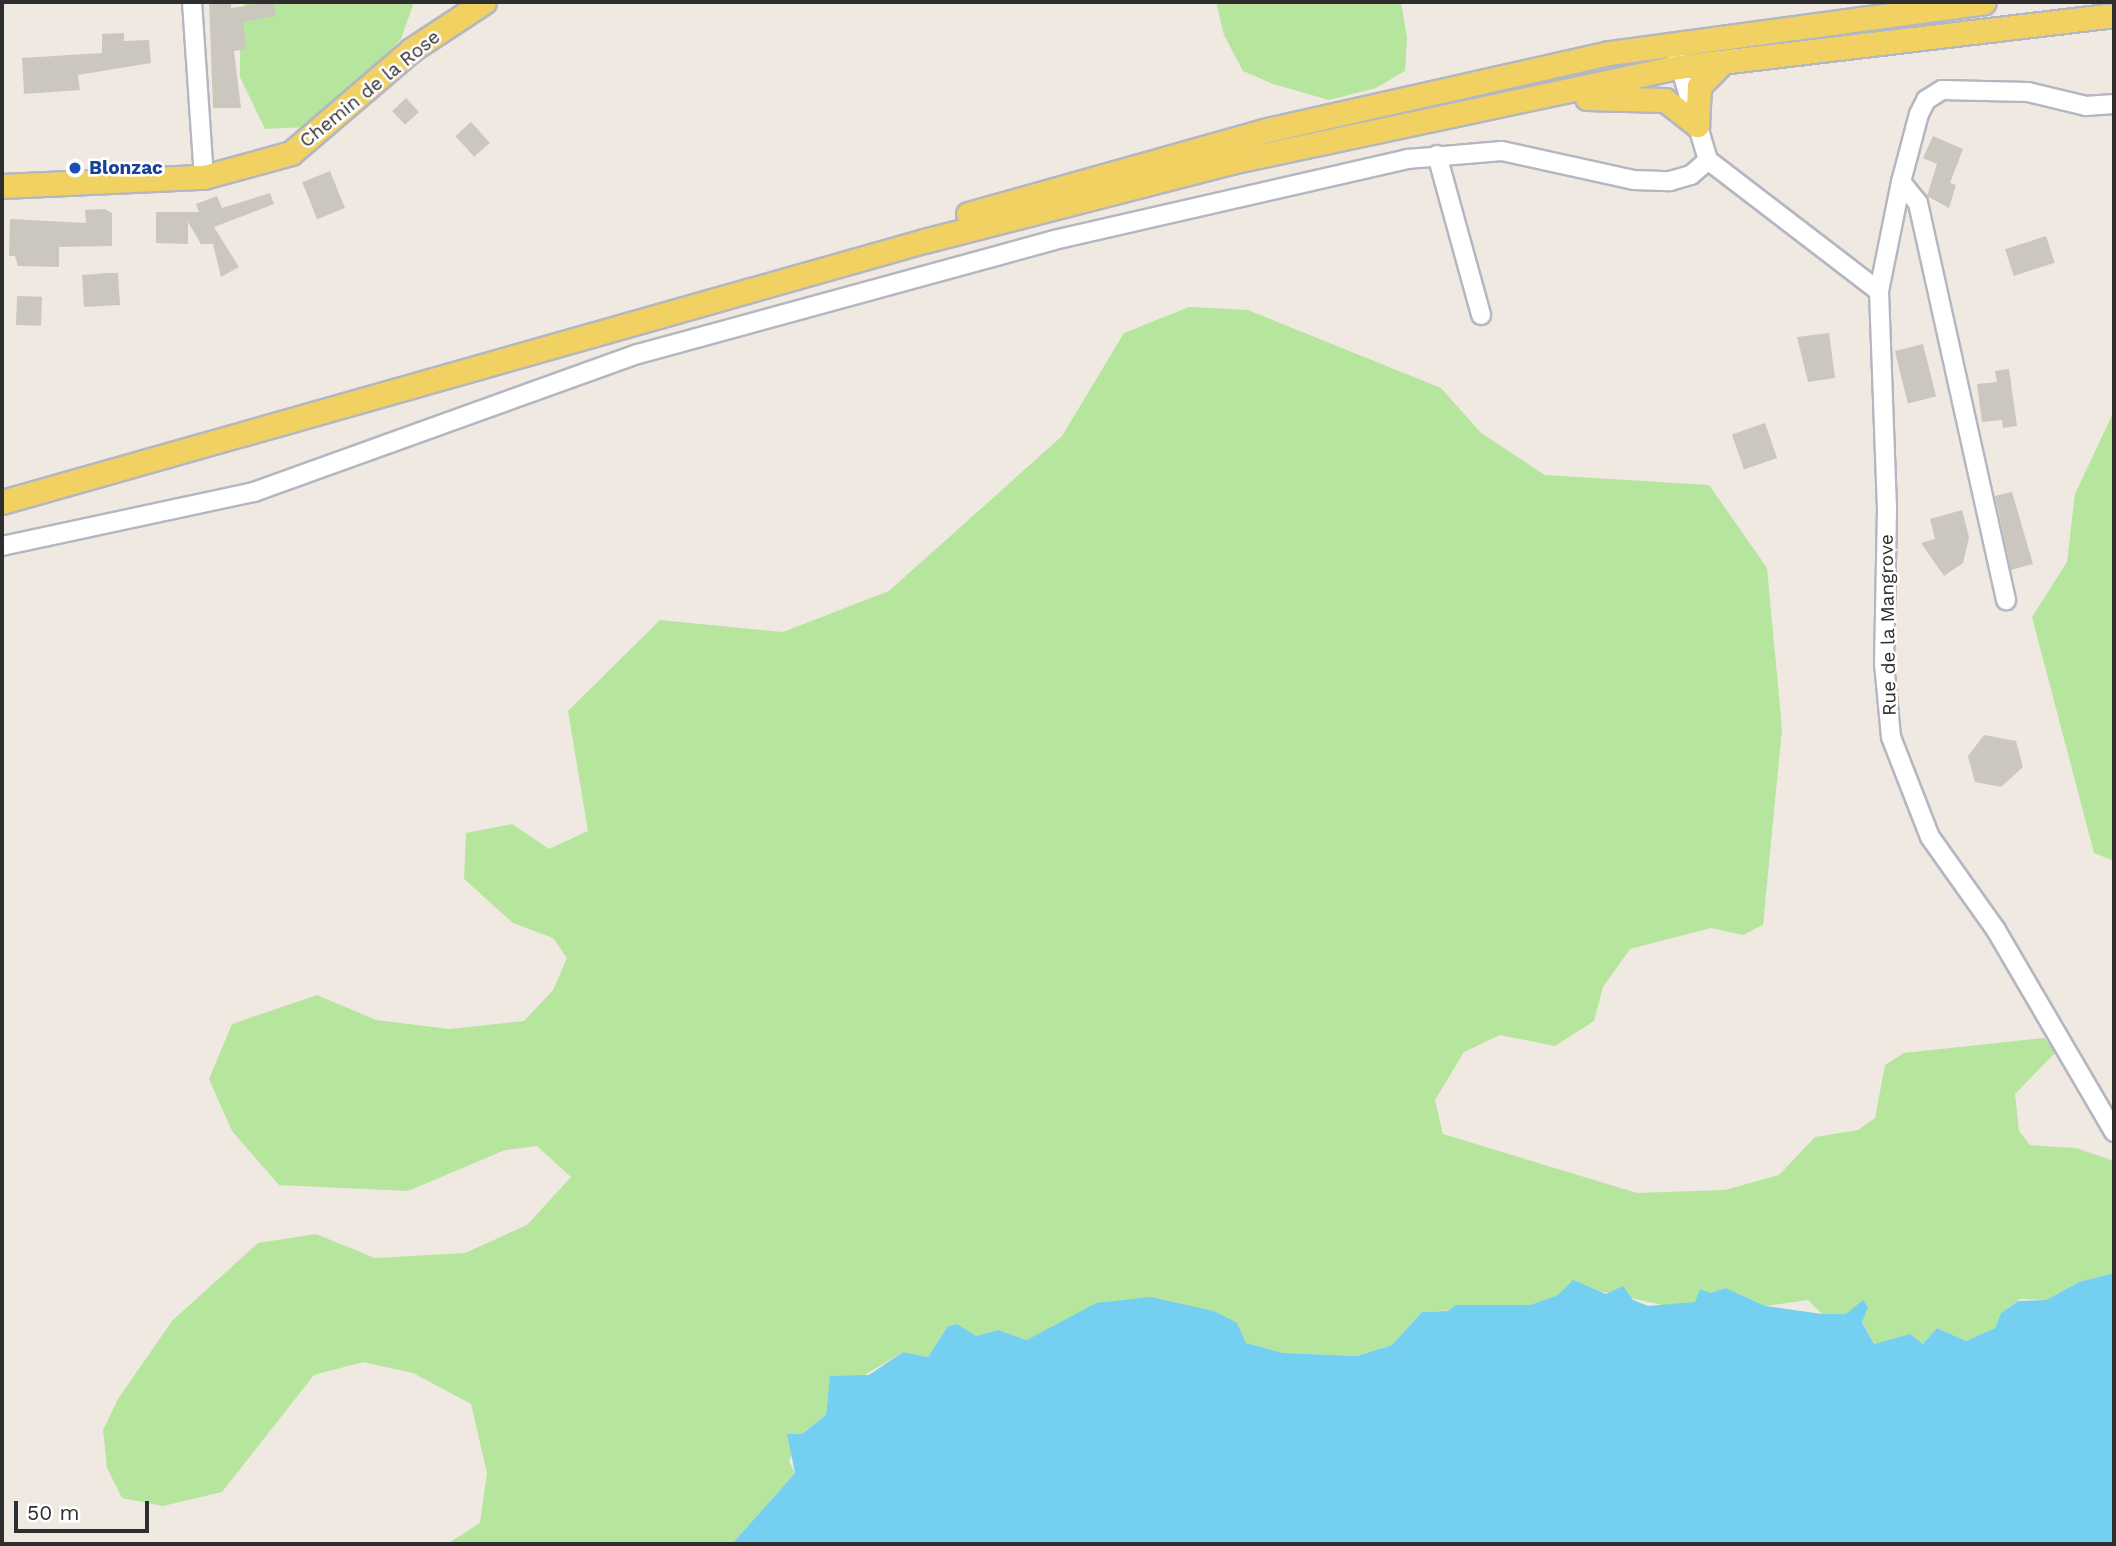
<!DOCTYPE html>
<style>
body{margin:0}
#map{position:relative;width:2116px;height:1546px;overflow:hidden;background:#efe9e1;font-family:"Work Sans",sans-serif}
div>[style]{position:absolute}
.green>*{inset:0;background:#b6e59e}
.water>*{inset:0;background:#75cff0}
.building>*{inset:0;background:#cbc7bf;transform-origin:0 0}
.roads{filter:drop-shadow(2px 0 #b4b7c1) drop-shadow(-2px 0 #b4b7c1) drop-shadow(0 2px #b4b7c1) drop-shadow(0 -2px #b4b7c1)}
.minor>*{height:18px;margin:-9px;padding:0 9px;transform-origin:9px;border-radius:9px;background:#fff}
.major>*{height:23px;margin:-11.5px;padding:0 11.5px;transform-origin:11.5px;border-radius:11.5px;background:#f2d163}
.dots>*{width:19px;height:19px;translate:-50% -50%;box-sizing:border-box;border:4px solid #fff;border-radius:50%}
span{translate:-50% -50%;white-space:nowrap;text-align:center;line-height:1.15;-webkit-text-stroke:5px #fff;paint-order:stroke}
.street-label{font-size:19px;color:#2e2e2e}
.transit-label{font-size:19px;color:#164399;font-weight:700}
.left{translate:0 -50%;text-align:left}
.frame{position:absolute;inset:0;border:4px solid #2e2e2e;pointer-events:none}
.scale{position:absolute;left:14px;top:1501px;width:135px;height:32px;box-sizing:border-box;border:4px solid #2e2e2e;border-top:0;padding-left:9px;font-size:21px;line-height:24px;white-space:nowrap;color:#2e2e2e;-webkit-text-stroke:5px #fff;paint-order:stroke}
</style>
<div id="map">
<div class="green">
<div style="clip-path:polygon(246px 2px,414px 2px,401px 39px,358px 85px,306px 127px,265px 129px,240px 77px,240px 15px)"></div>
<div style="clip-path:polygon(1216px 2px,1401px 2px,1407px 38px,1405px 71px,1376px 88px,1329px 100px,1273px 84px,1243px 71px,1224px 35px)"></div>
<div style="clip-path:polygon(1189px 307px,1248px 310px,1441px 388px,1481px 433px,1545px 475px,1709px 485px,1767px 568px,1782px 729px,1763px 925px,1743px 935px,1711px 928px,1630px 949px,1603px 987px,1594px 1021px,1555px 1046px,1500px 1035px,1464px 1052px,1435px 1100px,1443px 1134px,1637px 1193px,1725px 1190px,1779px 1175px,1815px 1137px,1858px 1130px,1875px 1118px,1885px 1065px,1904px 1053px,2044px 1038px,2056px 1052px,2015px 1094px,2019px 1131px,2030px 1145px,2076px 1148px,2114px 1161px,2114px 1273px,2079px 1282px,2046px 1300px,2020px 1299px,2001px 1313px,1995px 1328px,1966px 1341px,1937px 1328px,1923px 1344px,1910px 1334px,1874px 1344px,1862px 1321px,1846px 1314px,1822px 1314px,1808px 1300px,1765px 1306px,1726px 1288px,1710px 1293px,1700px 1289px,1696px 1302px,1671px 1307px,1581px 1287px,1530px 1305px,1422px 1312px,1392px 1345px,1357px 1356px,1283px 1353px,1246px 1343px,1237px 1323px,1062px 1324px,1027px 1340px,998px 1330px,976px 1336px,957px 1324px,948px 1326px,928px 1357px,903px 1352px,828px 1397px,826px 1415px,802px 1434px,789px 1461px,795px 1473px,732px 1544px,447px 1544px,480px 1523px,487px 1473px,471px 1404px,413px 1373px,363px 1362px,314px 1375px,222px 1492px,163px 1506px,122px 1498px,107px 1468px,103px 1430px,118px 1399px,172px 1321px,258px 1243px,316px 1234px,375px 1258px,465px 1253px,527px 1225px,571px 1177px,537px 1146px,505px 1150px,408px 1191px,279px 1185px,232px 1131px,209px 1079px,232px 1024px,317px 995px,376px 1020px,449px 1029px,524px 1021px,553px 990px,567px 958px,553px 938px,513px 923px,464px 879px,466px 833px,512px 824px,549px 849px,588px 831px,568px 711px,660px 620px,783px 632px,889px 591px,1062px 436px,1124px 333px)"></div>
<div style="clip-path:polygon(2114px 411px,2114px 861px,2094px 853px,2032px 617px,2067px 562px,2075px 494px)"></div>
</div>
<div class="water">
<div style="clip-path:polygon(2114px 1273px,2114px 1544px,732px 1544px,795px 1473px,787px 1434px,802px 1434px,826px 1415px,830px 1376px,869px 1375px,903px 1352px,928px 1357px,948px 1326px,957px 1324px,976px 1336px,998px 1330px,1027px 1340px,1096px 1303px,1150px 1297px,1214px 1311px,1237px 1323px,1246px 1343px,1283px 1353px,1357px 1356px,1392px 1345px,1422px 1312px,1448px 1311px,1456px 1305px,1530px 1305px,1558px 1295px,1573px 1280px,1606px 1294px,1623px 1286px,1633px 1300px,1648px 1306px,1695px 1302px,1700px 1289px,1710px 1293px,1726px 1288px,1765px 1306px,1822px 1314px,1846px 1314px,1863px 1300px,1868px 1307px,1862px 1322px,1874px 1344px,1910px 1334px,1923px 1344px,1937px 1328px,1966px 1341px,1995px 1328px,2001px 1313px,2018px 1301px,2046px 1300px,2079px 1282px)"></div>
</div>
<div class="building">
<div style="clip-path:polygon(209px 2px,231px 2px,231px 8px,274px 2px,276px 16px,243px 22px,246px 49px,234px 51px,241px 108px,213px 108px)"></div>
<div style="clip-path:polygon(124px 33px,124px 41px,149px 40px,151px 63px,78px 75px,80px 90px,24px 94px,22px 58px,102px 53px,102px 34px)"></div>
<div style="left:406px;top:98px;width:19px;height:19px;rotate:47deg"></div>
<div style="left:471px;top:122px;width:28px;height:21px;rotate:48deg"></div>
<div style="clip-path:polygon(1933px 136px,1963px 149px,1950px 183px,1956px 185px,1949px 208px,1927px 196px,1937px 164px,1923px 158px)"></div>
<div style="left:330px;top:171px;width:40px;height:30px;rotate:68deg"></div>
<div style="clip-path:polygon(270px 193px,274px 204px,214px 227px,239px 267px,221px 277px,213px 244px,201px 244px,188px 222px,188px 244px,156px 243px,156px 212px,199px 212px,196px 204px,217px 196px,222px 208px)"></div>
<div style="clip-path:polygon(105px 209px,112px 213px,112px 246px,59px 247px,59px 267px,18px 266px,15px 256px,9px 256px,10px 219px,86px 223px,85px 210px)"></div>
<div style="left:2046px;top:236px;width:28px;height:43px;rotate:72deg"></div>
<div style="clip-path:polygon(109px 273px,118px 273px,120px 305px,84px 307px,82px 275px)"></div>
<div style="left:17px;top:296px;width:25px;height:29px;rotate:2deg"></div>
<div style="clip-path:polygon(1829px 333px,1835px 378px,1808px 382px,1797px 337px)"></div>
<div style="left:1923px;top:344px;width:54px;height:29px;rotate:76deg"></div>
<div style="clip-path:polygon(2009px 369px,2017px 426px,2003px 428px,2002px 420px,1982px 422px,1977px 384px,1997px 382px,1995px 371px)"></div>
<div style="left:1765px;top:423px;width:37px;height:35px;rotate:71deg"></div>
<div style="clip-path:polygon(2012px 492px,2033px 564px,2011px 570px,1995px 496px)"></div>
<div style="clip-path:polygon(1962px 510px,1969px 537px,1963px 563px,1944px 576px,1921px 543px,1935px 539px,1930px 519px)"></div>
<div style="clip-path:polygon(1984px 735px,2016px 741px,2023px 767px,2001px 787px,1975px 782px,1968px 756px)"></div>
</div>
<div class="roads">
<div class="minor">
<div style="left:192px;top:2px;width:175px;rotate:86.1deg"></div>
<div style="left:1677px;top:56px;width:109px;rotate:73.4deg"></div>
<div style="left:1708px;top:160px;width:215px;rotate:37.5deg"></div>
<div style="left:1879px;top:291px;width:218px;rotate:87.9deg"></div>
<div style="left:1887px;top:509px;width:154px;rotate:91.1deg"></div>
<div style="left:1884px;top:663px;width:74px;rotate:84.6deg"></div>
<div style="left:1891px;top:737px;width:107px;rotate:68.7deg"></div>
<div style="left:1930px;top:837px;width:114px;rotate:54.6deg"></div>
<div style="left:1996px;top:930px;width:234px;rotate:59.7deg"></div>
<div style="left:1437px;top:155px;width:166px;rotate:74.6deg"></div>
<div style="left:1901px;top:182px;width:70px;rotate:-75.2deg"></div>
<div style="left:1919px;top:114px;width:16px;rotate:-63deg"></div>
<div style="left:1926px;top:100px;width:19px;rotate:-32deg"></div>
<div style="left:1942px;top:90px;width:86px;rotate:1.3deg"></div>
<div style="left:2028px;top:92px;width:60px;rotate:13.6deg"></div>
<div style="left:2086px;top:106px;width:28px;rotate:-4deg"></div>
<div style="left:1879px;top:291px;width:111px;rotate:-78.6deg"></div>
<div style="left:1901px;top:182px;width:27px;rotate:51deg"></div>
<div style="left:1918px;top:203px;width:407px;rotate:77.5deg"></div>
<div style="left:2px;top:546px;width:258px;rotate:-12.1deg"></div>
<div style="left:254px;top:492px;width:408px;rotate:-19.8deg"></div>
<div style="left:638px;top:354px;width:431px;rotate:-15.3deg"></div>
<div style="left:1054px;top:240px;width:362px;rotate:-12.9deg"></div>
<div style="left:1407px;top:159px;width:95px;rotate:-4.8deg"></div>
<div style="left:1502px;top:151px;width:135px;rotate:12.4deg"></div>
<div style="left:1634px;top:180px;width:36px;rotate:2deg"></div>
<div style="left:1670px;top:181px;width:22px;rotate:-16deg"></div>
<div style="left:1691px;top:175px;width:23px;rotate:-41deg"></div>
</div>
<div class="major">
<div style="left:1587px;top:98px;width:78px;rotate:1.5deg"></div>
<div style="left:1665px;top:100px;width:41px;rotate:38deg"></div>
<div style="left:1697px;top:125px;width:39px;rotate:-87deg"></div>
<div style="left:1699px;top:86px;width:34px;rotate:-45deg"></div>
<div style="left:2px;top:186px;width:202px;rotate:-2.6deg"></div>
<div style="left:204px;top:177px;width:90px;rotate:-15.4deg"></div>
<div style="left:291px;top:153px;width:158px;rotate:-40.6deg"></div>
<div style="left:411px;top:50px;width:87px;rotate:-33.3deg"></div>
<div style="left:968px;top:214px;width:306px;rotate:-15.7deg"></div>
<div style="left:1263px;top:131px;width:355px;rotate:-12.7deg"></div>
<div style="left:1609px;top:53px;width:378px;rotate:-7.7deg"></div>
<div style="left:2px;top:502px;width:958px;rotate:-15.81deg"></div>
<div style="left:924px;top:241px;width:321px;rotate:-14.4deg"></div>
<div style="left:1235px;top:161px;width:454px;rotate:-12deg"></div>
<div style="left:1679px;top:67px;width:438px;rotate:-6.8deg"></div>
</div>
</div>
<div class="dots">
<div style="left:75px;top:168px;background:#1a4fb4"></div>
</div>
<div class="street-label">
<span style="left:370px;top:89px;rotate:-39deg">Chemin de la Rose</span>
<span style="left:1888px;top:625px;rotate:-91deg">Rue de la Mangrove</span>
</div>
<div class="transit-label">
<span class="left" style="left:89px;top:168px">Blonzac</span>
</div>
<div class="frame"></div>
<div class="scale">50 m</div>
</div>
